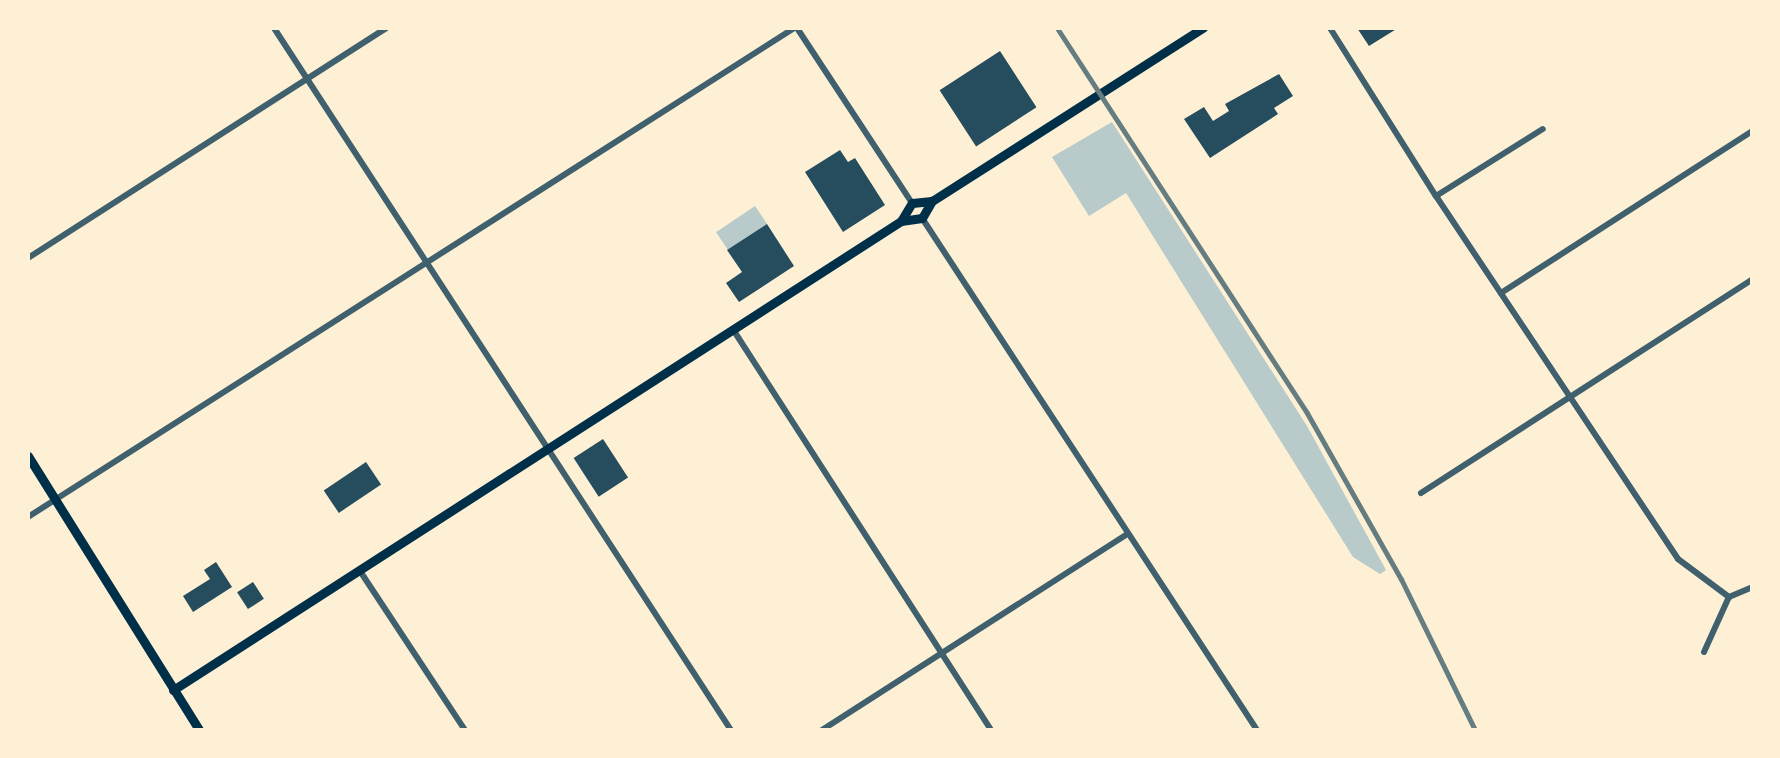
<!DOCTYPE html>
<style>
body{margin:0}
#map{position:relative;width:1780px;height:758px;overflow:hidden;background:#fdf0d5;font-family:"PT Serif",serif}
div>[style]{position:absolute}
.green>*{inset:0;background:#b9caca;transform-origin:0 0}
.building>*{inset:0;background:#264d5e;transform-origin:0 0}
.minor>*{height:6px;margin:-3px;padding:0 3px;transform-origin:3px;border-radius:3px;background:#3f606c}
.secondary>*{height:9px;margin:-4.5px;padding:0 4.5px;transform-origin:4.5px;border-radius:4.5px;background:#003049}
.rail>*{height:5px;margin:-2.5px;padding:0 2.5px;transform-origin:2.5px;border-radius:2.5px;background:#657d81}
span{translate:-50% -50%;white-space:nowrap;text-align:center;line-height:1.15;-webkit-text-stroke:8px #fdf0d5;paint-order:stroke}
.frame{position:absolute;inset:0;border:30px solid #fdf0d5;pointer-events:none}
</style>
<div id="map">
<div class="green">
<div style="clip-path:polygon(1112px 122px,1307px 426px,1386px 570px,1380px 574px,1353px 557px,1126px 193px,1089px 216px,1052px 157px)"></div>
<div style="left:755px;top:206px;width:22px;height:47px;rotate:56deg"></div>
</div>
<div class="building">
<div style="clip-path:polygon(1357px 28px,1398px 28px,1369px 46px)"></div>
<div style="left:1000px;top:51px;width:67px;height:72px;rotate:57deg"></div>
<div style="clip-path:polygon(1279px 74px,1293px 96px,1274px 108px,1278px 114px,1210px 158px,1184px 119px,1204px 107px,1213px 121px,1229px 111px,1225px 104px)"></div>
<div style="clip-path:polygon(840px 150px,848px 162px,855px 158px,885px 205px,843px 232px,805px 172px)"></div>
<div style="clip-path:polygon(767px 224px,794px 266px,739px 302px,726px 283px,742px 272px,727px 250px)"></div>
<div style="left:603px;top:439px;width:46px;height:35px;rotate:57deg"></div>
<div style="left:366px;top:462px;width:27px;height:51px;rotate:56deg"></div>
<div style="clip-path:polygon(216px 562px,232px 587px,193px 612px,183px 596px,210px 579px,204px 570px)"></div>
<div style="left:253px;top:582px;width:20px;height:19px;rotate:57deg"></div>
</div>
<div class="minor">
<div style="left:274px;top:28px;width:838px;rotate:56.94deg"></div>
<div style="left:797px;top:28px;width:209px;rotate:56.7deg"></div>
<div style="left:1330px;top:28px;width:199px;rotate:57.8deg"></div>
<div style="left:1436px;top:196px;width:436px;rotate:56.3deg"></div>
<div style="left:1678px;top:559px;width:64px;rotate:36.7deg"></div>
<div style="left:1436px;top:196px;width:126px;rotate:-32.1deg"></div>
<div style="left:922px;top:218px;width:612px;rotate:56.8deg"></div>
<div style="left:28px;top:258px;width:426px;rotate:-32.7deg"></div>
<div style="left:1501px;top:293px;width:299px;rotate:-32.8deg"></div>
<div style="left:734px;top:331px;width:475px;rotate:57.2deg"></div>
<div style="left:1421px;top:493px;width:394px;rotate:-32.8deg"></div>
<div style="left:28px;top:517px;width:909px;rotate:-32.55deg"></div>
<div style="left:360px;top:571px;width:191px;rotate:56.6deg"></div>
<div style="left:1704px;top:652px;width:60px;rotate:-65.6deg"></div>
<div style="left:1729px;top:597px;width:25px;rotate:-23deg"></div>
<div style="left:822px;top:730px;width:361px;rotate:-32.7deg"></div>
</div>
<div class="secondary">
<div style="left:901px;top:221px;width:21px;rotate:-59deg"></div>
<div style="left:912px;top:203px;width:20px;rotate:-6deg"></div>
<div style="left:28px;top:456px;width:323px;rotate:58deg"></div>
<div style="left:173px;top:690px;width:866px;rotate:-32.79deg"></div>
<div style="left:901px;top:221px;width:21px;rotate:-8deg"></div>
<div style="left:922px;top:218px;width:20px;rotate:-60deg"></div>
<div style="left:932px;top:201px;width:322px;rotate:-32.6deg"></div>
</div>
<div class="rail">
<div style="left:1057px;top:28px;width:459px;rotate:57deg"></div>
<div style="left:1307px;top:413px;width:191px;rotate:60.5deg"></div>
<div style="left:1401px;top:579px;width:168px;rotate:63.9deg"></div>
</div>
<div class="frame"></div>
</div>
